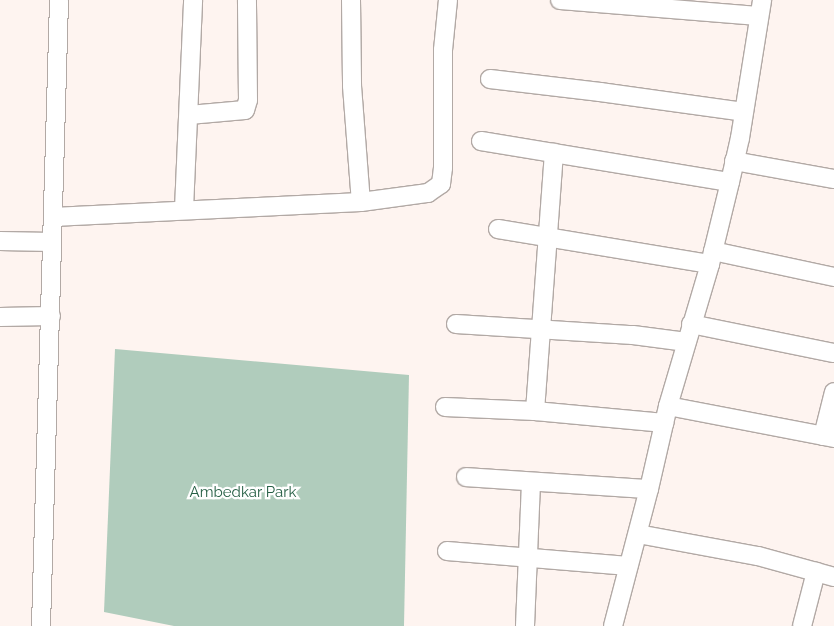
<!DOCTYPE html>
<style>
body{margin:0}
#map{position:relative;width:834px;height:626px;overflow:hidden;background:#fef4f0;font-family:Raleway,sans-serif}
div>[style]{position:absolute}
.green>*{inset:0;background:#b0ccbc}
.roads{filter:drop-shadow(1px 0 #b2a9a5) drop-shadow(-1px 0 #b2a9a5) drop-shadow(0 1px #b2a9a5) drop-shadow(0 -1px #b2a9a5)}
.street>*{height:18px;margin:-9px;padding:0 9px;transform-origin:9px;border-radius:9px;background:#fff}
span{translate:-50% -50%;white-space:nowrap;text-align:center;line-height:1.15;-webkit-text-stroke:4.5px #fff;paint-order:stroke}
.park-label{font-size:15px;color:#276046}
</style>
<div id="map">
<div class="green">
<div style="clip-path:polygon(115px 349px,409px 375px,404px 626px,174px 626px,104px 612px)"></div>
</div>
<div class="roads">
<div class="street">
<div style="left:351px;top:0;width:86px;rotate:89.3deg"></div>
<div style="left:352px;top:86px;width:116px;rotate:85.6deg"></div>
<div style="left:560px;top:0;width:199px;rotate:4.6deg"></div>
<div style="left:490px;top:79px;width:111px;rotate:6.7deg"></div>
<div style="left:600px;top:92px;width:145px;rotate:7.9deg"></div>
<div style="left:189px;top:115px;width:56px;rotate:-5.1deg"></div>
<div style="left:245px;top:110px;width:10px;rotate:-73deg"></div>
<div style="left:248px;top:100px;width:100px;rotate:-90.6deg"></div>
<div style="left:481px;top:141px;width:252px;rotate:9.4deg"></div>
<div style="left:734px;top:161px;width:102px;rotate:10.2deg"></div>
<div style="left:184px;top:209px;width:209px;rotate:-87.5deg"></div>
<div style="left:53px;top:217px;width:308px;rotate:-2.8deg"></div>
<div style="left:361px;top:202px;width:68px;rotate:-7.7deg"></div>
<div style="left:428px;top:193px;width:16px;rotate:-35deg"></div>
<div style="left:441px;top:184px;width:16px;rotate:-83deg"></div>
<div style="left:443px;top:168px;width:118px;rotate:-90deg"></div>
<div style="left:443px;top:50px;width:50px;rotate:-84.3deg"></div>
<div style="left:498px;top:229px;width:215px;rotate:9.4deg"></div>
<div style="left:0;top:241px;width:52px;rotate:1.1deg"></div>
<div style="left:713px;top:251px;width:124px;rotate:12.1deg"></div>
<div style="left:0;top:317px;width:51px;rotate:-1.1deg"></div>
<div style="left:456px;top:324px;width:177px;rotate:3.6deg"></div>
<div style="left:633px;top:335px;width:54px;rotate:7.4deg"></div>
<div style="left:691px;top:324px;width:146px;rotate:11.5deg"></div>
<div style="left:668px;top:406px;width:169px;rotate:10.9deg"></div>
<div style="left:445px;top:407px;width:90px;rotate:2.5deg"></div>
<div style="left:535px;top:411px;width:130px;rotate:5.3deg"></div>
<div style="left:535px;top:411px;width:259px;rotate:-85.8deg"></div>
<div style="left:823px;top:436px;width:45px;rotate:-76deg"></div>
<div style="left:466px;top:477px;width:183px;rotate:3.8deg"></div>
<div style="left:638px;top:534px;width:122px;rotate:10.4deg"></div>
<div style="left:758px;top:556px;width:79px;rotate:15.4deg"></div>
<div style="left:447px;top:551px;width:182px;rotate:4.7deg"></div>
<div style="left:41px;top:626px;width:626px;rotate:-88.35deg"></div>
<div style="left:525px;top:626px;width:144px;rotate:-87.6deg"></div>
<div style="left:613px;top:626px;width:142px;rotate:-75.3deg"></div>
<div style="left:649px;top:489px;width:85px;rotate:-77.1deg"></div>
<div style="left:668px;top:406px;width:148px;rotate:-73.5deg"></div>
<div style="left:710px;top:264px;width:84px;rotate:-76.3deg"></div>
<div style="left:730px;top:182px;width:45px;rotate:-77.2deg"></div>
<div style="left:740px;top:138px;width:140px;rotate:-80.9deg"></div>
<div style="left:802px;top:626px;width:56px;rotate:-75.5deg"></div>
</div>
</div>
<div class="park-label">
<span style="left:243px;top:493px">Ambedkar Park</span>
</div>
</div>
